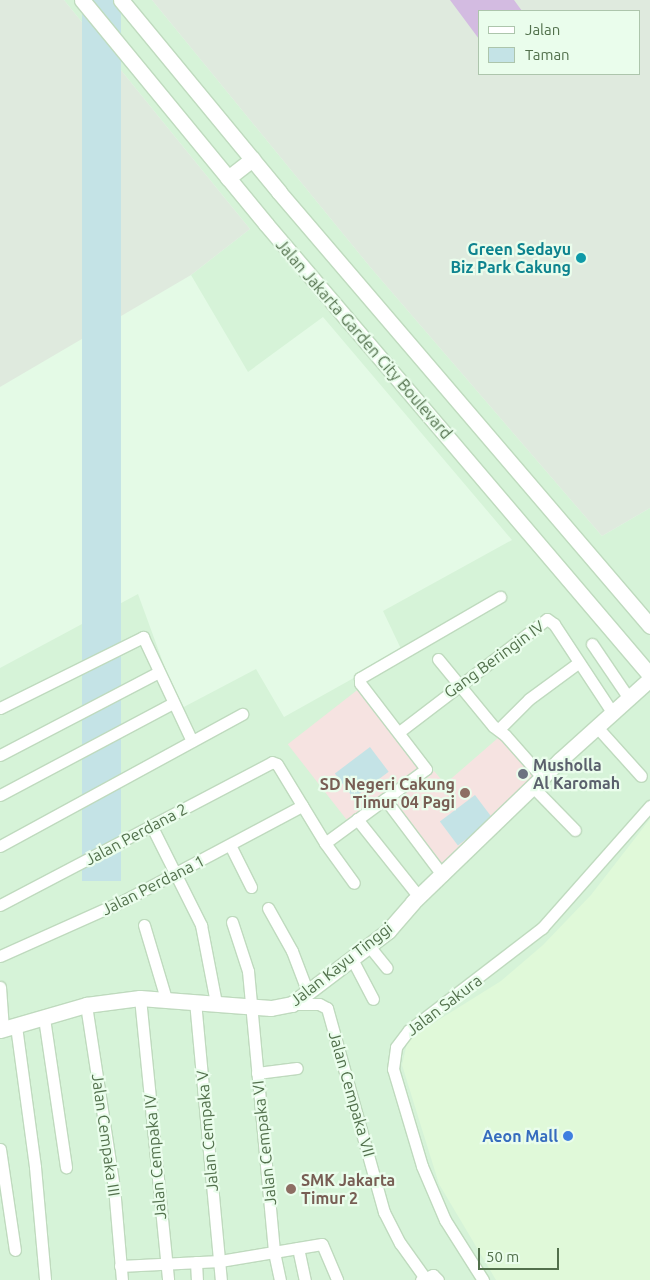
<!DOCTYPE html>
<style>
body{margin:0}
#map{position:relative;width:650px;height:1280px;overflow:hidden;background:#e4fae6;font-family:Ubuntu,sans-serif}
div>[style]{position:absolute}
.residential>*{inset:0;background:#d6f3d8}
.commercial>*{inset:0;background:#e0f9d9}
.industrial>*{inset:0;background:#dfeade}
.education>*{inset:0;background:#f6e3e1;transform-origin:0 0}
.green>*{inset:0;background:#c4e3e6;transform-origin:0 0}
.water>*{inset:0;background:#d3bbe1}
.roads{filter:drop-shadow(1px 0 #bfdabe) drop-shadow(-1px 0 #bfdabe) drop-shadow(0 1px #bfdabe) drop-shadow(0 -1px #bfdabe)}
.minor>*{height:11px;margin:-5.5px;padding:0 5.5px;transform-origin:5.5px;border-radius:5.5px;background:#fff}
.tertiary>*{height:15px;margin:-7.5px;padding:0 7.5px;transform-origin:7.5px;border-radius:7.5px;background:#fff}
.dots>*{width:14px;height:14px;translate:-50% -50%;box-sizing:border-box;border:2px solid #eafdec;border-radius:50%}
span{translate:-50% -50%;white-space:nowrap;text-align:center;line-height:1.15;-webkit-text-stroke:4.5px #eafdec;paint-order:stroke}
.culture-label{font-size:16px;color:#0d838f;font-weight:700}
.right{translate:-100% -50%;text-align:right}
.street-label{font-size:16px;color:#52704c}
.worship-label{font-size:16px;color:#5b616d;font-weight:700}
.left{translate:0 -50%;text-align:left}
.education-label{font-size:16px;color:#785e54;font-weight:700}
.shop-label{font-size:16px;color:#366cbe;font-weight:700}
.legend{position:absolute;left:478px;top:10px;width:162px;height:65px;box-sizing:border-box;background:#eafdec;border:1px solid #adc5ac;margin:0;padding:6px 9px;list-style:none;font-size:15px;color:#52704c}
.legend li{display:flex;align-items:center;gap:10px;height:25px}
.legend b{width:25px;border:1px solid #adc5ac}
.scale{position:absolute;left:478px;top:1248px;width:81px;height:22px;box-sizing:border-box;border:2px solid #52704c;border-top:0;padding-left:6px;font-size:15px;line-height:18px;white-space:nowrap;color:#52704c;-webkit-text-stroke:4px #eafdec;paint-order:stroke}
</style>
<div id="map">
<div class="residential">
<div style="clip-path:polygon(64px 0,152px 0,371px 268px,602px 536px,650px 508px,650px 1280px,0 1280px,0 668px,138px 594px,180px 709px,256px 669px,284px 717px,402px 651px,383px 611px,512px 540px,323px 317px,248px 372px,191px 275px,250px 229px)"></div>
</div>
<div class="commercial">
<div style="clip-path:polygon(650px 819px,650px 1280px,496px 1280px,439px 1184px,402px 1065px,408px 1039px,501px 981px,543px 945px,591px 895px)"></div>
</div>
<div class="industrial">
<div style="clip-path:polygon(0 0,64px 0,250px 229px,191px 275px,0 387px)"></div>
<div style="clip-path:polygon(evenodd,152px 0,650px 0,650px 508px,602px 536px,371px 268px,152px 0,479px 11px,639px 11px,639px 74px,479px 74px,479px 11px)"></div>
</div>
<div class="education">
<div style="left:365px;top:684px;width:108px;height:98px;rotate:52deg"></div>
<div style="clip-path:polygon(506px 731px,544px 774px,445px 872px,393px 802px,434px 771px,445px 784px)"></div>
</div>
<div class="green">
<div style="left:82px;top:0;width:39px;height:881px"></div>
<div style="left:370px;top:747px;width:31px;height:44px;rotate:53deg"></div>
<div style="left:475px;top:795px;width:30px;height:44px;rotate:53deg"></div>
</div>
<div class="water">
<div style="clip-path:polygon(450px 0,514px 0,522px 11px,479px 11px,479px 39px)"></div>
</div>
<div class="roads">
<div class="minor">
<div style="left:592px;top:644px;width:64px;rotate:55.8deg"></div>
<div style="left:438px;top:659px;width:87px;rotate:50.6deg"></div>
<div style="left:493px;top:726px;width:15px;rotate:37deg"></div>
<div style="left:505px;top:735px;width:56px;rotate:48.6deg"></div>
<div style="left:0;top:708px;width:160px;rotate:-26.4deg"></div>
<div style="left:143px;top:637px;width:115px;rotate:64.8deg"></div>
<div style="left:596px;top:726px;width:67px;rotate:48deg"></div>
<div style="left:499px;top:729px;width:42px;rotate:-45deg"></div>
<div style="left:529px;top:699px;width:61px;rotate:-36.3deg"></div>
<div style="left:399px;top:732px;width:186px;rotate:-37.4deg"></div>
<div style="left:547px;top:619px;width:9px;rotate:36deg"></div>
<div style="left:554px;top:624px;width:105px;rotate:56.6deg"></div>
<div style="left:0;top:755px;width:179px;rotate:-27.6deg"></div>
<div style="left:533px;top:787px;width:60px;rotate:45.7deg"></div>
<div style="left:0;top:795px;width:196px;rotate:-28deg"></div>
<div style="left:385px;top:799px;width:96px;rotate:53deg"></div>
<div style="left:357px;top:819px;width:100px;rotate:51.5deg"></div>
<div style="left:152px;top:827px;width:110px;rotate:63.4deg"></div>
<div style="left:201px;top:925px;width:79px;rotate:79.1deg"></div>
<div style="left:325px;top:843px;width:49px;rotate:54.1deg"></div>
<div style="left:230px;top:845px;width:47px;rotate:63.4deg"></div>
<div style="left:0;top:846px;width:276px;rotate:-28.6deg"></div>
<div style="left:0;top:905px;width:307px;rotate:-27.7deg"></div>
<div style="left:272px;top:762px;width:5px;rotate:22deg"></div>
<div style="left:277px;top:764px;width:92px;rotate:58.7deg"></div>
<div style="left:325px;top:843px;width:125px;rotate:-36.2deg"></div>
<div style="left:426px;top:769px;width:108px;rotate:-127.5deg"></div>
<div style="left:360px;top:683px;width:5px;rotate:-90deg"></div>
<div style="left:360px;top:678px;width:162px;rotate:-30.1deg"></div>
<div style="left:268px;top:908px;width:49px;rotate:60.8deg"></div>
<div style="left:292px;top:951px;width:45px;rotate:69.1deg"></div>
<div style="left:232px;top:922px;width:52px;rotate:71.9deg"></div>
<div style="left:248px;top:971px;width:282px;rotate:84.7deg"></div>
<div style="left:274px;top:1252px;width:29px;rotate:78deg"></div>
<div style="left:144px;top:925px;width:77px;rotate:73.4deg"></div>
<div style="left:369px;top:946px;width:28px;rotate:51deg"></div>
<div style="left:0;top:956px;width:135px;rotate:-24.1deg"></div>
<div style="left:123px;top:901px;width:203px;rotate:-28deg"></div>
<div style="left:352px;top:959px;width:45px;rotate:62.3deg"></div>
<div style="left:0;top:987px;width:42px;rotate:85.9deg"></div>
<div style="left:140px;top:998px;width:283px;rotate:84.3deg"></div>
<div style="left:195px;top:1001px;width:280px;rotate:84.7deg"></div>
<div style="left:292px;top:1004px;width:27px"></div>
<div style="left:319px;top:1004px;width:9px;rotate:27deg"></div>
<div style="left:327px;top:1008px;width:212px;rotate:74.4deg"></div>
<div style="left:384px;top:1212px;width:35px;rotate:63deg"></div>
<div style="left:400px;top:1243px;width:43px;rotate:54.5deg"></div>
<div style="left:86px;top:1005px;width:184px;rotate:81.3deg"></div>
<div style="left:114px;top:1187px;width:93px;rotate:85.1deg"></div>
<div style="left:44px;top:1018px;width:151px;rotate:81.6deg"></div>
<div style="left:16px;top:1026px;width:142px;rotate:82.3deg"></div>
<div style="left:35px;top:1167px;width:113px;rotate:84.9deg"></div>
<div style="left:257px;top:1073px;width:40px;rotate:-7.1deg"></div>
<div style="left:0;top:1149px;width:102px;rotate:81.6deg"></div>
<div style="left:298px;top:1248px;width:33px;rotate:78deg"></div>
<div style="left:196px;top:1262px;width:18px;rotate:87deg"></div>
<div style="left:120px;top:1266px;width:100px;rotate:-2.9deg"></div>
<div style="left:220px;top:1261px;width:103px;rotate:-9.5deg"></div>
<div style="left:322px;top:1244px;width:39px;rotate:67deg"></div>
<div style="left:421px;top:1280px;width:13px;rotate:-23deg"></div>
<div style="left:433px;top:1275px;width:7px;rotate:45deg"></div>
<div style="left:483px;top:1280px;width:71px;rotate:-122.3deg"></div>
<div style="left:445px;top:1220px;width:59px;rotate:-113.1deg"></div>
<div style="left:422px;top:1166px;width:101px;rotate:-106.6deg"></div>
<div style="left:393px;top:1069px;width:22px;rotate:-82deg"></div>
<div style="left:396px;top:1047px;width:21px;rotate:-53deg"></div>
<div style="left:409px;top:1030px;width:168px;rotate:-37.5deg"></div>
<div style="left:542px;top:928px;width:163px;rotate:-48.5deg"></div>
</div>
<div class="tertiary">
<div style="left:82px;top:0;width:290px;rotate:50.6deg"></div>
<div style="left:266px;top:224px;width:592px;rotate:49.59deg"></div>
<div style="left:121px;top:0;width:249px;rotate:50.5deg"></div>
<div style="left:279px;top:192px;width:571px;rotate:49.47deg"></div>
<div style="left:228px;top:178px;width:31px;rotate:-38deg"></div>
<div style="left:0;top:1030px;width:90px;rotate:-16.2deg"></div>
<div style="left:86px;top:1005px;width:54px;rotate:-7.4deg"></div>
<div style="left:140px;top:998px;width:131px;rotate:4.4deg"></div>
<div style="left:271px;top:1008px;width:21px;rotate:-11deg"></div>
<div style="left:292px;top:1004px;width:121px;rotate:-37.2deg"></div>
<div style="left:388px;top:931px;width:38px;rotate:-49deg"></div>
<div style="left:413px;top:902px;width:204px;rotate:-44deg"></div>
<div style="left:560px;top:760px;width:121px;rotate:-42deg"></div>
</div>
</div>
<div class="dots">
<div style="left:581px;top:258px;background:#0f9aa8"></div>
<div style="left:523px;top:774px;background:#6b7280"></div>
<div style="left:465px;top:793px;background:#8d6e63"></div>
<div style="left:568px;top:1136px;background:#3f7fe0"></div>
<div style="left:291px;top:1189px;background:#8d6e63"></div>
</div>
<div class="culture-label">
<span class="right" style="left:571px;top:258px">Green Sedayu<br>Biz Park Cakung</span>
</div>
<div class="street-label">
<span style="left:364px;top:339px;rotate:49deg">Jalan Jakarta Garden City Boulevard</span>
<span style="left:494px;top:659px;rotate:-36deg">Gang Beringin IV</span>
<span style="left:136px;top:834px;rotate:-28deg">Jalan Perdana 2</span>
<span style="left:153px;top:885px;rotate:-27deg">Jalan Perdana 1</span>
<span style="left:341px;top:964px;rotate:-38deg">Jalan Kayu Tinggi</span>
<span style="left:444px;top:1005px;rotate:-37deg">Jalan Sakura</span>
<span style="left:352px;top:1094px;rotate:74deg">Jalan Cempaka VII</span>
<span style="left:207px;top:1131px;rotate:-95deg">Jalan Cempaka V</span>
<span style="left:106px;top:1135px;rotate:82deg">Jalan Cempaka III</span>
<span style="left:264px;top:1143px;rotate:-96deg">Jalan Cempaka VI</span>
<span style="left:155px;top:1157px;rotate:-95deg">Jalan Cempaka IV</span>
</div>
<div class="worship-label">
<span class="left" style="left:533px;top:774px">Musholla<br>Al Karomah</span>
</div>
<div class="education-label">
<span class="right" style="left:455px;top:793px">SD Negeri Cakung<br>Timur 04 Pagi</span>
<span class="left" style="left:301px;top:1189px">SMK Jakarta<br>Timur 2</span>
</div>
<div class="shop-label">
<span class="right" style="left:558px;top:1136px">Aeon Mall</span>
</div>
<ul class="legend">
<li><b style="height:6px;background:#fff"></b>Jalan</li>
<li><b style="height:14px;background:#c4e3e6"></b>Taman</li>
</ul>
<div class="scale">50 m</div>
</div>
